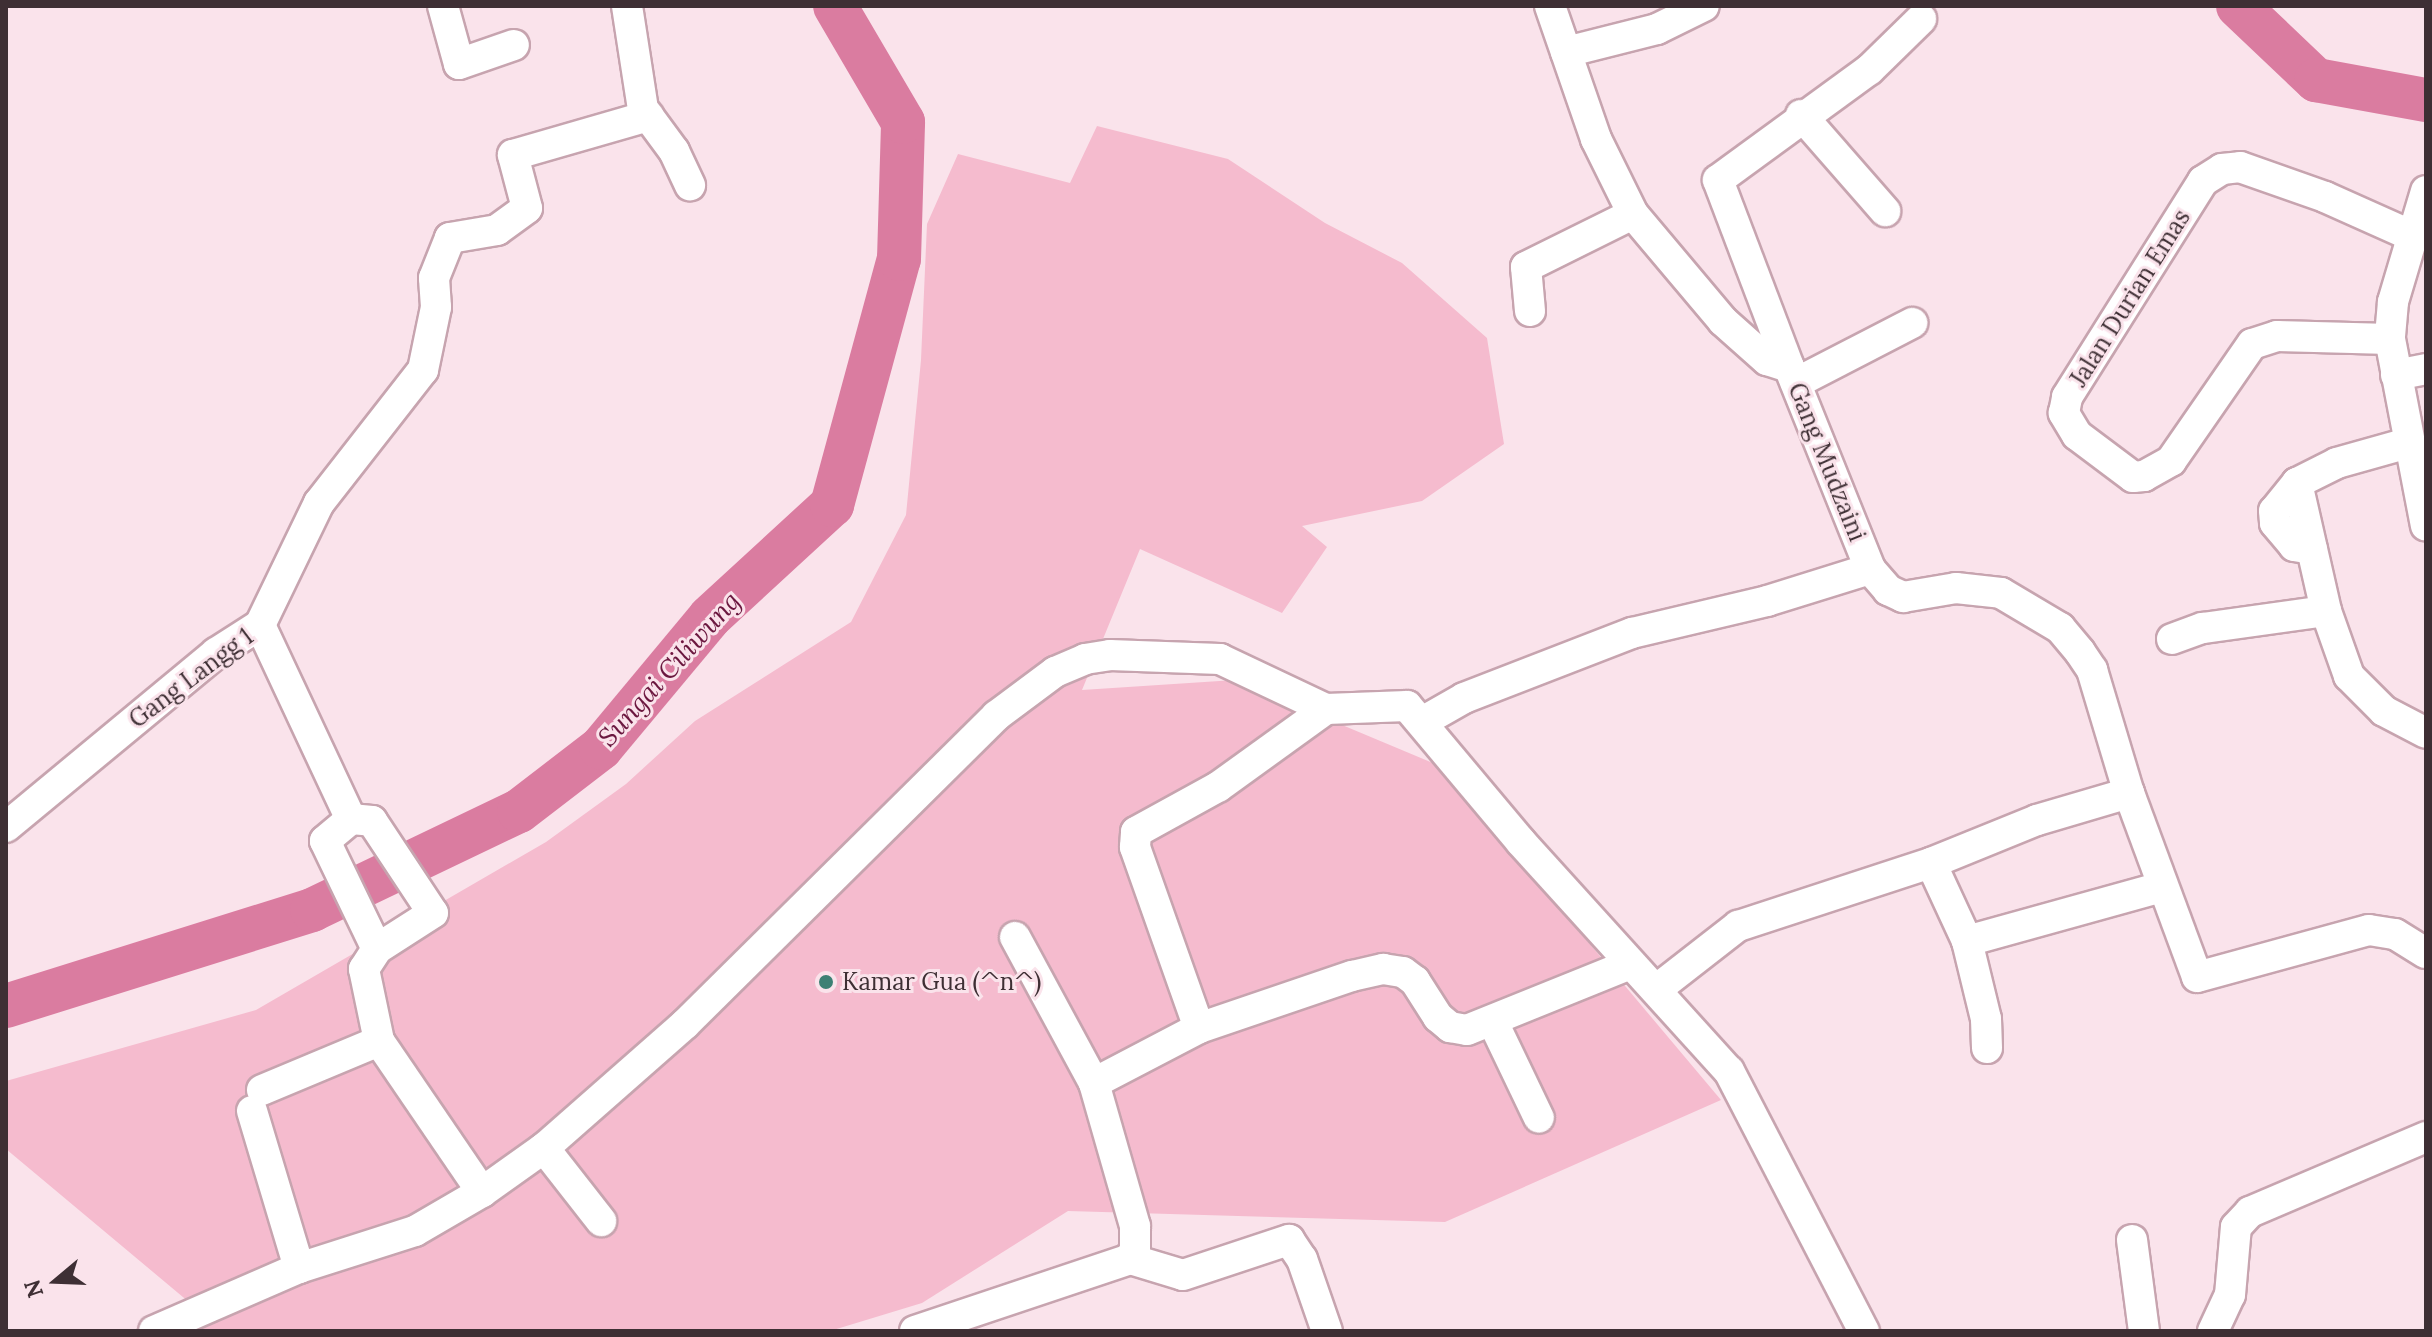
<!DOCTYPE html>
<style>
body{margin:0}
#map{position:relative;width:2432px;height:1337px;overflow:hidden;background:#fae3eb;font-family:Lora,serif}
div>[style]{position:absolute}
.green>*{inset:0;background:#f5bbce}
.river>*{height:44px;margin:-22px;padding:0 22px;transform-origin:22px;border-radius:22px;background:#da7ca0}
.roads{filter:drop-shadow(2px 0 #c7a4af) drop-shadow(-2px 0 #c7a4af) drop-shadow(0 2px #c7a4af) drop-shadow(0 -2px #c7a4af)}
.street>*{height:30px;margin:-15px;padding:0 15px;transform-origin:15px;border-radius:15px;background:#fff}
.dots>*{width:22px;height:22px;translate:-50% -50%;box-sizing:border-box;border:4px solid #fae3eb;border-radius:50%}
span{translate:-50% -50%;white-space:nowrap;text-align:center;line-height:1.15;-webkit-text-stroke:6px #fae3eb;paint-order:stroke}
.street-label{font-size:24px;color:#3e2f34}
.poi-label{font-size:24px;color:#3e2f34}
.left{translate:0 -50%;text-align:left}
.water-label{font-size:26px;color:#6b173f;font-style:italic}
.frame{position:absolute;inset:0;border:8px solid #3e2f34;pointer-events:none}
.north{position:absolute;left:16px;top:1241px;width:80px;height:80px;-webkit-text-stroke:6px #fae3eb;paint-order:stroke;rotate:251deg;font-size:22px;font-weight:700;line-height:32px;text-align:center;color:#3e2f34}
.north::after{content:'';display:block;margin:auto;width:28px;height:36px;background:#3e2f34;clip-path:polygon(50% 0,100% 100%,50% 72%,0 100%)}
</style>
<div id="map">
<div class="green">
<div style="clip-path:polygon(1097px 126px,1228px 159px,1325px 223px,1402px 263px,1487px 338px,1504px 444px,1422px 501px,1302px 526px,1327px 547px,1282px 613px,1140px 549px,1082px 690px,1235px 680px,1440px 766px,1721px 1100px,1445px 1222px,1068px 1211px,922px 1303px,830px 1331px,183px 1331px,208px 1318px,6px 1149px,6px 1081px,256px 1010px,546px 842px,626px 784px,695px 721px,851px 622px,906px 515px,921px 360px,927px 224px,958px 154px,1070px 183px)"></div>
</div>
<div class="river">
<div style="left:2238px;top:6px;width:108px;rotate:43.5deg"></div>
<div style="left:2316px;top:80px;width:112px;rotate:10.3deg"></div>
<div style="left:6px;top:1006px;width:321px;rotate:-17.4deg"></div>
<div style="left:312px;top:910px;width:229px;rotate:-25.6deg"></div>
<div style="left:519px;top:811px;width:103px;rotate:-37.5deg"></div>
<div style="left:601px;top:748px;width:170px;rotate:-50.2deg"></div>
<div style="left:710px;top:617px;width:166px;rotate:-42.6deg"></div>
<div style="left:832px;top:505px;width:255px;rotate:-74.8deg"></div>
<div style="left:899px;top:259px;width:137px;rotate:-88.3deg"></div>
<div style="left:903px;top:122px;width:134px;rotate:-120.4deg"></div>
</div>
<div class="roads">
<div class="street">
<div style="left:443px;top:6px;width:60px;rotate:74.6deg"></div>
<div style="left:459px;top:64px;width:58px;rotate:-19.1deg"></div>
<div style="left:627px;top:6px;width:104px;rotate:81.2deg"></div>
<div style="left:643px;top:109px;width:52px;rotate:53.6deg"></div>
<div style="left:674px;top:151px;width:38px;rotate:65deg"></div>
<div style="left:1550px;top:6px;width:141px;rotate:70.9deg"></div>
<div style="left:1596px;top:139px;width:84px;rotate:63.7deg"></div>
<div style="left:1633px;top:214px;width:140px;rotate:49.9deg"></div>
<div style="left:1723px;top:321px;width:59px;rotate:41.6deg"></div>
<div style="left:1767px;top:360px;width:23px;rotate:18deg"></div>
<div style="left:1789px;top:367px;width:218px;rotate:68.1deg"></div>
<div style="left:1870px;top:569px;width:28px;rotate:49deg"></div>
<div style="left:1888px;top:590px;width:17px;rotate:25deg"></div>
<div style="left:1903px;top:597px;width:54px;rotate:-9.6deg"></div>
<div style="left:1956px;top:588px;width:45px;rotate:6.3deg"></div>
<div style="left:2001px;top:593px;width:69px;rotate:30.7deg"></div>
<div style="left:2060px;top:628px;width:31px;rotate:50deg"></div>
<div style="left:2080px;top:652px;width:22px;rotate:56deg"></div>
<div style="left:2092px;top:670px;width:128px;rotate:73.3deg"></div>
<div style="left:2129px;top:793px;width:196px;rotate:69.7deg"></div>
<div style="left:2197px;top:977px;width:178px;rotate:-15.3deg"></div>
<div style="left:2369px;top:930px;width:26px;rotate:9deg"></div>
<div style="left:2395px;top:934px;width:36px;rotate:32deg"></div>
<div style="left:1566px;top:52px;width:94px;rotate:-14.2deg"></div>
<div style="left:1657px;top:29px;width:52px;rotate:-26.1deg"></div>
<div style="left:1801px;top:115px;width:128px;rotate:48.8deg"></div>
<div style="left:2426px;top:191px;width:116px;rotate:106.6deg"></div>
<div style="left:2393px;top:302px;width:37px;rotate:95deg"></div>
<div style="left:2390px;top:339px;width:190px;rotate:79.1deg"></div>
<div style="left:1530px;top:311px;width:44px;rotate:-95.2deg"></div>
<div style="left:1526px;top:267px;width:119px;rotate:-26.4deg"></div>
<div style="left:2390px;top:339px;width:113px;rotate:-178.5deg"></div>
<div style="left:2277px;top:336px;width:26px;rotate:162deg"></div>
<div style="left:2252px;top:344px;width:142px;rotate:124.7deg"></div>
<div style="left:2171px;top:461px;width:31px;rotate:151deg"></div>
<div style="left:2144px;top:476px;width:11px;rotate:175deg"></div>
<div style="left:2133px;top:477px;width:70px;rotate:-143.1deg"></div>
<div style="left:2077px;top:435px;width:26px;rotate:-121deg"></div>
<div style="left:2064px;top:413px;width:16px;rotate:-79deg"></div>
<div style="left:2067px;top:397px;width:255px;rotate:-57.8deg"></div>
<div style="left:2203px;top:181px;width:22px;rotate:-32deg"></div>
<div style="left:2222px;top:169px;width:18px;rotate:-6deg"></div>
<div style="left:2240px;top:167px;width:90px;rotate:19.4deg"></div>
<div style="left:2325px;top:197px;width:95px;rotate:24.1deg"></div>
<div style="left:1789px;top:367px;width:200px;rotate:-110.8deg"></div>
<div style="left:1718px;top:180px;width:187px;rotate:-36.1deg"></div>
<div style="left:1869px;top:70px;width:73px;rotate:-44.4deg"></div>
<div style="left:2396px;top:375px;width:31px;rotate:-11deg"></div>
<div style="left:1796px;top:383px;width:131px;rotate:-27.3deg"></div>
<div style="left:2408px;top:443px;width:74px;rotate:164.3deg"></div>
<div style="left:2337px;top:463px;width:45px;rotate:153.4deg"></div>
<div style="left:2297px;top:483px;width:131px;rotate:77.2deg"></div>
<div style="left:2326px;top:611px;width:69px;rotate:70.5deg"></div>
<div style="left:2349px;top:676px;width:49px;rotate:45deg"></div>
<div style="left:2384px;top:711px;width:47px;rotate:27.6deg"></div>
<div style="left:2297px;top:483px;width:36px;rotate:129deg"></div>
<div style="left:2274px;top:511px;width:12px;rotate:85deg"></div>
<div style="left:2275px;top:523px;width:30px;rotate:50deg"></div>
<div style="left:2294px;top:546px;width:18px;rotate:9deg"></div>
<div style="left:260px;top:625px;width:136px;rotate:-64.2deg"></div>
<div style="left:319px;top:503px;width:169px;rotate:-52deg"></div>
<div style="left:423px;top:370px;width:64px;rotate:-78.3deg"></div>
<div style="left:436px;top:307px;width:29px;rotate:-94deg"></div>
<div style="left:434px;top:278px;width:43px;rotate:-68.2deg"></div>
<div style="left:450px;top:238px;width:48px;rotate:-9.7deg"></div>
<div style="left:497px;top:230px;width:37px;rotate:-36deg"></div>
<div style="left:527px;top:208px;width:55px;rotate:-104.8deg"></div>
<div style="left:513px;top:155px;width:141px;rotate:-16.1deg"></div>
<div style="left:260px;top:625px;width:214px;rotate:64.9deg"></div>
<div style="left:2172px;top:639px;width:33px;rotate:-20deg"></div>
<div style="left:2203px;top:628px;width:124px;rotate:-7.9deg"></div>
<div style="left:1422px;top:722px;width:48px;rotate:-29.7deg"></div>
<div style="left:1464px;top:698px;width:180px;rotate:-21.2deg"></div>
<div style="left:1632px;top:633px;width:139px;rotate:-13.3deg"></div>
<div style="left:1767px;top:601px;width:108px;rotate:-17.3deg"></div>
<div style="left:351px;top:819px;width:21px;rotate:5deg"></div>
<div style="left:372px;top:821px;width:110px;rotate:56.5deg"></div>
<div style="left:433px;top:913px;width:67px;rotate:147.3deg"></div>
<div style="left:377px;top:949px;width:24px;rotate:123deg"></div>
<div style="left:364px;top:969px;width:74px;rotate:78.2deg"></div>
<div style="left:351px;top:819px;width:34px;rotate:140deg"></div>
<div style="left:325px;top:841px;width:120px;rotate:64.3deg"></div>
<div style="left:6px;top:827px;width:273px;rotate:-39.6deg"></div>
<div style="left:216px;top:653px;width:52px;rotate:-32.5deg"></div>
<div style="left:1931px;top:863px;width:86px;rotate:65.2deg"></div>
<div style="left:1967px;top:941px;width:80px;rotate:76.3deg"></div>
<div style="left:1986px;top:1019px;width:29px;rotate:88deg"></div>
<div style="left:1967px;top:941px;width:202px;rotate:-15.5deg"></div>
<div style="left:1657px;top:989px;width:103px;rotate:-37.9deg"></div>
<div style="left:1738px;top:926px;width:203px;rotate:-18.1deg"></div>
<div style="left:1931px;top:863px;width:114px;rotate:-22.1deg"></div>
<div style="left:2037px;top:820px;width:96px;rotate:-16.4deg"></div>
<div style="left:1493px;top:1022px;width:106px;rotate:64.4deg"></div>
<div style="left:1199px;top:1028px;width:192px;rotate:-109.5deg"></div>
<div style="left:1135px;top:847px;width:15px;rotate:-86deg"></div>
<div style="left:1136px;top:832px;width:94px;rotate:-28.8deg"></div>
<div style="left:1218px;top:787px;width:133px;rotate:-35.8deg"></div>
<div style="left:1094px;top:1083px;width:119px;rotate:-27.6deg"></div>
<div style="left:1199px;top:1028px;width:162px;rotate:-18.8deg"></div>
<div style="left:1352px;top:976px;width:32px;rotate:-13deg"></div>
<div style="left:1383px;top:969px;width:20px;rotate:9deg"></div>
<div style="left:1403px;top:972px;width:15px;rotate:37deg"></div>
<div style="left:1415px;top:981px;width:43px;rotate:57.4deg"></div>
<div style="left:1438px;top:1017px;width:16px;rotate:40deg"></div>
<div style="left:1450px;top:1027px;width:17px;rotate:10deg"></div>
<div style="left:1467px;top:1030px;width:176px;rotate:-22deg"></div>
<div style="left:262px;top:1090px;width:127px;rotate:-22.7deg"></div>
<div style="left:379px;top:1041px;width:183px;rotate:55.7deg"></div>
<div style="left:252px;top:1111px;width:164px;rotate:73.3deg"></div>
<div style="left:544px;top:1148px;width:93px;rotate:52deg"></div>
<div style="left:2132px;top:1240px;width:92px;rotate:82.5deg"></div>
<div style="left:1130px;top:1259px;width:55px;rotate:16.8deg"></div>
<div style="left:1183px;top:1275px;width:112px;rotate:-18.3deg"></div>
<div style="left:1289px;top:1240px;width:23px;rotate:56deg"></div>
<div style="left:1302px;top:1259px;width:76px;rotate:70.9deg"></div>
<div style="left:154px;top:1331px;width:158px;rotate:-23.5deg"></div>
<div style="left:299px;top:1268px;width:122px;rotate:-17.7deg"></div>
<div style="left:415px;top:1231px;width:78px;rotate:-30.2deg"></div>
<div style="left:482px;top:1192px;width:76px;rotate:-35.4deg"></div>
<div style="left:544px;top:1148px;width:188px;rotate:-41.3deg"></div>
<div style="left:685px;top:1024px;width:438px;rotate:-44.7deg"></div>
<div style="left:996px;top:716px;width:74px;rotate:-36.7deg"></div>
<div style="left:1055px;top:672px;width:33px;rotate:-23deg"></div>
<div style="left:1085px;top:659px;width:25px;rotate:-9deg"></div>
<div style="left:1110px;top:655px;width:110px;rotate:2.1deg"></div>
<div style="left:1220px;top:659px;width:117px;rotate:25.3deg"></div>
<div style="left:1326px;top:709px;width:81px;rotate:-2.1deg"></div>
<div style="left:1407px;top:706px;width:177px;rotate:50deg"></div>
<div style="left:1521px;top:842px;width:309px;rotate:47.8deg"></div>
<div style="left:1729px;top:1071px;width:293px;rotate:62.6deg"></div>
<div style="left:915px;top:1331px;width:227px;rotate:-18.5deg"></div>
<div style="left:1130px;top:1259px;width:11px;rotate:-63deg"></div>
<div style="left:1135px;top:1249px;width:23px;rotate:-90deg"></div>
<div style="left:1135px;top:1226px;width:149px;rotate:-106deg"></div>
<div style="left:1094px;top:1083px;width:166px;rotate:-118.4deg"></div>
<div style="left:2213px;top:1331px;width:40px;rotate:-65deg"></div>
<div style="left:2230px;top:1295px;width:68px;rotate:-85deg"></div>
<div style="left:2236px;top:1227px;width:21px;rotate:-47deg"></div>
<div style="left:2250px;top:1212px;width:191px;rotate:-23.1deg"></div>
</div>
</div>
<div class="dots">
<div style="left:826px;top:982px;background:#3d8074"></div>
</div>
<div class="street-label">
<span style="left:2130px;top:298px;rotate:-58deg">Jalan Durian Emas</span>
<span style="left:1827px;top:462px;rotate:68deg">Gang Mudzaini</span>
<span style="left:191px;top:678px;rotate:-37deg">Gang Langg 1</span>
</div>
<div class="poi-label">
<span class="left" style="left:842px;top:982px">Kamar Gua (^n^)</span>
</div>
<div class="water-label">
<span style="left:669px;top:669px;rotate:-48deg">Sungai Ciliwung</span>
</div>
<div class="frame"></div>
<div class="north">N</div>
</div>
